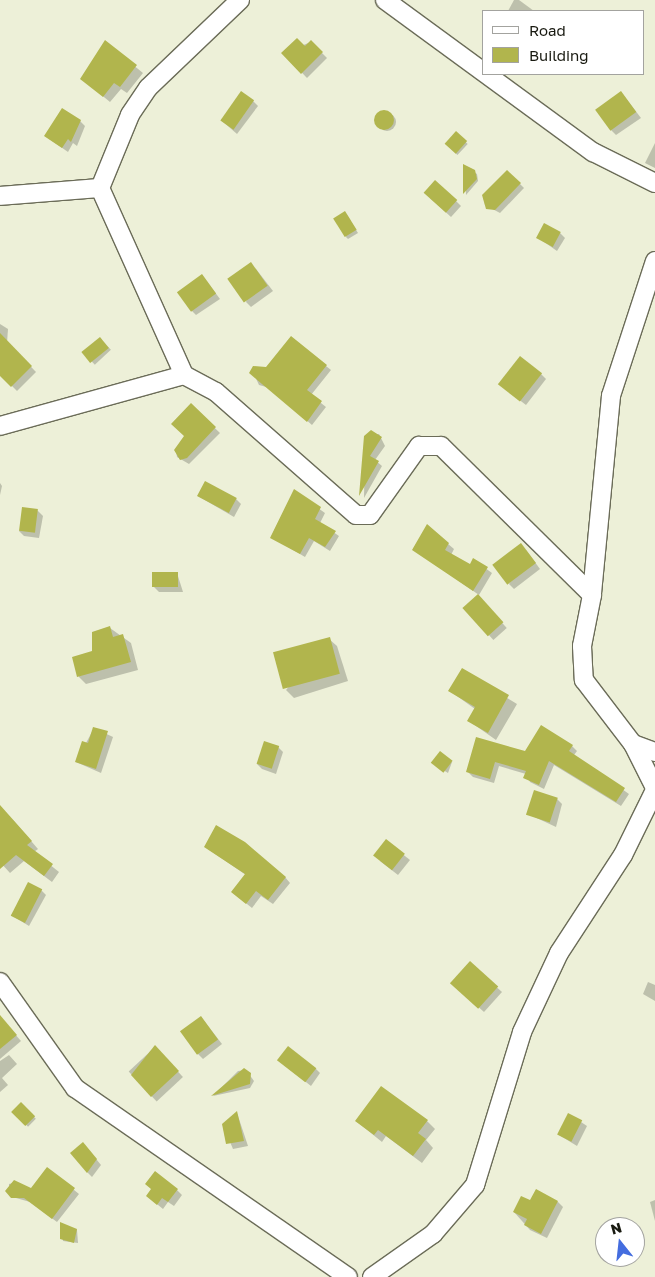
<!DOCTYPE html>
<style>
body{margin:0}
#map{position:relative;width:655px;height:1277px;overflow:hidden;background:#edf0d8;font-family:"Golos Text",sans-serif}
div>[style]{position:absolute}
.shadow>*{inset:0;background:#0003;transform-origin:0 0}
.round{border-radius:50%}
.building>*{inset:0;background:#b1b54d;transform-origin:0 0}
.roads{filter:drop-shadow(1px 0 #6b6c58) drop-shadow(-1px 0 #6b6c58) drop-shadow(0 1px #6b6c58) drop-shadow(0 -1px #6b6c58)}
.minor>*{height:18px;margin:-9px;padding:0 9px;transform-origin:9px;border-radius:9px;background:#fff}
span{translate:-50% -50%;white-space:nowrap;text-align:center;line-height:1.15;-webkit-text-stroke:4.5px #fff;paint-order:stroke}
.legend{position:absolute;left:482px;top:10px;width:162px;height:65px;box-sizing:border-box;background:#fff;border:1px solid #a3a39f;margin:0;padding:6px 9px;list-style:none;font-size:15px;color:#181910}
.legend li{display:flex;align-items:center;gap:10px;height:25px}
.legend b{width:25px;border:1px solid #a3a39f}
.north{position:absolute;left:595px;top:1217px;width:50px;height:50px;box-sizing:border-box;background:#fff;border:1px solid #a3a39f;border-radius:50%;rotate:344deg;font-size:14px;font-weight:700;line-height:20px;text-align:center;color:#181910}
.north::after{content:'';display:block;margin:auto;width:18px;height:22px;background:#446ddf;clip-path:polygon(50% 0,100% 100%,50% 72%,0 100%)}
</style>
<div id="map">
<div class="shadow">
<div style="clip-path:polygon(514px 0,519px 0,534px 11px,508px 11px)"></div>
<div style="clip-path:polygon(105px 42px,143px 73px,127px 93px,121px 89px,110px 102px,82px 79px)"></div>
<div style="clip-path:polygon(311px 42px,327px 58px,307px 78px,283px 53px)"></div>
<div style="clip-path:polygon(621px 92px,641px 118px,616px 135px,611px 130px)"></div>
<div style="clip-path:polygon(253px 101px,258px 106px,237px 134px,221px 120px)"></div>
<div class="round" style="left:378px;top:113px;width:18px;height:18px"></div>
<div style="clip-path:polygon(80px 121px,85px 126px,77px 146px,73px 143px,68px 152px,45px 136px)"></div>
<div style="left:456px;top:133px;width:16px;height:15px;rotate:43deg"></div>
<div style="clip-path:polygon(655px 143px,655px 168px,645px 163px)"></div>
<div style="clip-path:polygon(465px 166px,477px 174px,478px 181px,466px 195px)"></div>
<div style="clip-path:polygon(507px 171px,524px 188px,500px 213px,485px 205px,483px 196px)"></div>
<div style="clip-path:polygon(430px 198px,456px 201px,461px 206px,451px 217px)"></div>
<div style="clip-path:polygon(347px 215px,358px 233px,348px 239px,346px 237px)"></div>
<div style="clip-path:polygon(560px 233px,565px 238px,557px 251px,537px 237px)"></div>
<div style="clip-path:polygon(256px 269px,273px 291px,251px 307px,246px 302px)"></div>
<div style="clip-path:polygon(202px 275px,220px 299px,196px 315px,191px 310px)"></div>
<div style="clip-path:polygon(0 324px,8px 329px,7px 343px,0 340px)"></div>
<div style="left:100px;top:338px;width:16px;height:22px;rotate:47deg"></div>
<div style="clip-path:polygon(291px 338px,331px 370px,311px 395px,326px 407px,312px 425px,270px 388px,259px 385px,252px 370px,266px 368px)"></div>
<div style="clip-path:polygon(15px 350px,36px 372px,17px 391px,0 374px,0 364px)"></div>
<div style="clip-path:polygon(541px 374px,546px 379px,526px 405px,505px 389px)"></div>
<div style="clip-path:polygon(191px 405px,220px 433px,189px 464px,177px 457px,176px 450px,185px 436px)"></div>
<div style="clip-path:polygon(379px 434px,385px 446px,375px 460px,382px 466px,364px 498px,365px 437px)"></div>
<div style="clip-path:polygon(0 483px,2px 486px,0 495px)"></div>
<div style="clip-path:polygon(294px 491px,325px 513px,320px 523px,339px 536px,330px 551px,314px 541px,305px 557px,271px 537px)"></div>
<div style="clip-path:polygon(198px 496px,236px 499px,241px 504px,234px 517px)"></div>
<div style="clip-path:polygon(37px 510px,43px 516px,39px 538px,24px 536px,19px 531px)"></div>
<div style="clip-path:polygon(427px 526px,454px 549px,451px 555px,470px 566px,474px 560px,492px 573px,479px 595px,413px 549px)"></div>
<div style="clip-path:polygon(526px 550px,540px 569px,514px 589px,509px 584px)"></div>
<div style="clip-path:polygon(177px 573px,183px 592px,159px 592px,154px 587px)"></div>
<div style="left:478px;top:596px;width:43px;height:18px;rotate:48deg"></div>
<div style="clip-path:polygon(110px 628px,131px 643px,138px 670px,86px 684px,79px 677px,73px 658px,94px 652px)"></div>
<div style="clip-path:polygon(329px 639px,337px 646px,348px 681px,294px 698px,286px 690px)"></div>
<div style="clip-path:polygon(462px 670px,517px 704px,496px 740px,469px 721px,475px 709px,450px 691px)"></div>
<div style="clip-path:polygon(94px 728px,113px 737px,101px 773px,76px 762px)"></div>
<div style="clip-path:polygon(477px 739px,525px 753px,572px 746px,577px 751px,574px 755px,629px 794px,621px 806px,554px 765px,544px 789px,530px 782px,526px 774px,499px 766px,494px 783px,473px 777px,468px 772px)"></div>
<div style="clip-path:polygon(278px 747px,283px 752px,276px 774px,262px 769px,257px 764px)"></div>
<div style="clip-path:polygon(452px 762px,448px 773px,435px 765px)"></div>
<div style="clip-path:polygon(557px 799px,562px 804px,556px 827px,528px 814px)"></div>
<div style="clip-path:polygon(0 818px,13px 820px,38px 849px,34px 852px,59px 872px,52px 882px,24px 861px,10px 873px,0 862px)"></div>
<div style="clip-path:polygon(386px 841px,410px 860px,398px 875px,380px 861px)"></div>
<div style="clip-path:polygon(205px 847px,285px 877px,290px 883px,273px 904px,261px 896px,252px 908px,232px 892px,246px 875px)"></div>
<div style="clip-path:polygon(41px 890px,46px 895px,29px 926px,11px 915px)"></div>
<div style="clip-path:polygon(470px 963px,502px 992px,484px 1012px,457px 988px)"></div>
<div style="clip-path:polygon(648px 982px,655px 985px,655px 1001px,643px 994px)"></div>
<div style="clip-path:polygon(0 1017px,21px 1041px,0 1059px)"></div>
<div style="clip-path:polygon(201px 1017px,222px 1044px,203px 1059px,198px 1054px)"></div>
<div style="left:155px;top:1047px;width:41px;height:36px;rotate:47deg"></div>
<div style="clip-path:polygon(9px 1055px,17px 1064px,2px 1078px,8px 1085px,0 1092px,0 1061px)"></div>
<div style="clip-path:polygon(284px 1065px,315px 1068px,320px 1073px,311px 1086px)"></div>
<div style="clip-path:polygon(246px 1070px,254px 1081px,250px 1088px,213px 1096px,238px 1071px)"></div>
<div style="left:21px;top:1104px;width:21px;height:11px;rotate:45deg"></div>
<div style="clip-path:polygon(237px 1113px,248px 1146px,233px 1149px,223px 1125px)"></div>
<div style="clip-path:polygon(569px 1114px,587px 1126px,577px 1146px,559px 1135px)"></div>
<div style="clip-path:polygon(356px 1121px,427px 1121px,435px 1129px,426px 1140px,433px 1148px,422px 1163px,386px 1136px,382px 1142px)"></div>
<div style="clip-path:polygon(88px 1149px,101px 1165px,92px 1177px,87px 1172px)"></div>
<div style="clip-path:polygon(47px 1168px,79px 1194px,57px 1222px,30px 1202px,9px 1196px,9px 1184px,17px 1182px,31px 1189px)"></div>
<div style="clip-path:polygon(177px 1190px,182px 1195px,174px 1206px,168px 1202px,163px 1209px,147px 1196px)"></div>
<div style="clip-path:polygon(655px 1200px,655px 1221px,650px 1202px)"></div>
<div style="clip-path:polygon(530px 1202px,558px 1202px,563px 1207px,547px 1238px,530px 1230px,514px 1212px)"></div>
<div style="clip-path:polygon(61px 1224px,77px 1230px,78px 1243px,63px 1241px)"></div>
</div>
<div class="building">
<div style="clip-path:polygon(297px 38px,305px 46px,311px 40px,323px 52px,301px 74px,281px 53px)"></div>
<div style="clip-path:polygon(105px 40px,137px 65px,120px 87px,114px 83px,103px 97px,80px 79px)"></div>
<div style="left:241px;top:91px;width:16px;height:36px;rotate:35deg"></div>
<div style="left:621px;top:91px;width:26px;height:32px;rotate:54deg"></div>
<div style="clip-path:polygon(62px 108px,81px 120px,71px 142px,68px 139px,62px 148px,44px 136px)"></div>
<div class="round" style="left:374px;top:110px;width:20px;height:20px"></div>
<div style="left:456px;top:131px;width:15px;height:17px;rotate:42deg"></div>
<div style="clip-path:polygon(463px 164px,475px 170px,477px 179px,463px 194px)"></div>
<div style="clip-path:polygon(507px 170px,521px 183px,495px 210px,486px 209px,482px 195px)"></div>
<div style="left:435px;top:180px;width:30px;height:17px;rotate:42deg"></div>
<div style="left:345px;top:211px;width:22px;height:14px;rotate:58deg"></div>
<div style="left:544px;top:223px;width:19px;height:17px;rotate:28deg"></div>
<div style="left:251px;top:262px;width:29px;height:29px;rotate:55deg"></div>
<div style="left:202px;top:274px;width:24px;height:31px;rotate:54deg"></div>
<div style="clip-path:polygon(0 333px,32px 366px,11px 387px,0 376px)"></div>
<div style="clip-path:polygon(291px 336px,327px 365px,307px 390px,322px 401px,307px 422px,249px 373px,253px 366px,266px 367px)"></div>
<div style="left:100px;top:337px;width:14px;height:24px;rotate:51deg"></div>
<div style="left:520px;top:356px;width:28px;height:36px;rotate:38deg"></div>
<div style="clip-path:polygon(191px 403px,216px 427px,187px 458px,180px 460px,174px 450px,184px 436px,171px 424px)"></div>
<div style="clip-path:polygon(371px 430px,382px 437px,370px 456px,379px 461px,359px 496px,364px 436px)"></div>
<div style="left:205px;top:481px;width:36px;height:17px;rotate:28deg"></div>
<div style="clip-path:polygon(294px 489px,321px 507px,315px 519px,336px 531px,325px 547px,309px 538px,300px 554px,270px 538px)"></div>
<div style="left:22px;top:507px;width:16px;height:24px;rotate:7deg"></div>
<div style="clip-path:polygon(427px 524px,449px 543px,445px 550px,470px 564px,473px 558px,488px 567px,473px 591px,412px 550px)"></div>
<div style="left:521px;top:543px;width:25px;height:36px;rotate:53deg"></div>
<div style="left:178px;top:572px;width:15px;height:26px;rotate:90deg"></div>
<div style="left:478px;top:594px;width:38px;height:21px;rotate:48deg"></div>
<div style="clip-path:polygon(110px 626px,113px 637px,123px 634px,131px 662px,77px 677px,72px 657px,92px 651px,92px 632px)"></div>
<div style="left:330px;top:637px;width:38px;height:59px;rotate:75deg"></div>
<div style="clip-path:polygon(462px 668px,509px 695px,488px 733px,467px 721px,475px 707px,448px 691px)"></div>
<div style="clip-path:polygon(541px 725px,573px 745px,569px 751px,625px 788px,616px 802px,549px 761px,539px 785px,523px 778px,526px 771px,495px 762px,490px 779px,466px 772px,476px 737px,525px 751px)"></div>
<div style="clip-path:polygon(93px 727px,108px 731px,96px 769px,75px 762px,82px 741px,88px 743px)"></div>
<div style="left:264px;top:741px;width:16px;height:24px;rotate:18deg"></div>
<div style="left:440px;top:751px;width:16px;height:15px;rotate:38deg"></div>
<div style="left:534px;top:790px;width:25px;height:26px;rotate:18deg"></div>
<div style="clip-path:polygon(0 805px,32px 841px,27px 845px,53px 864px,44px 876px,16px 855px,0 869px)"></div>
<div style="clip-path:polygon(216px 825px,245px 842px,286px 877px,268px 900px,256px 891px,246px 904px,231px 892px,245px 874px,204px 847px)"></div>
<div style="left:386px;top:839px;width:24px;height:21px;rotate:38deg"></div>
<div style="left:28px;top:882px;width:16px;height:38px;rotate:27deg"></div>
<div style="left:470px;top:961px;width:38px;height:30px;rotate:42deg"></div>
<div style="clip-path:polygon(0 1015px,17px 1035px,0 1049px)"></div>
<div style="left:201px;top:1016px;width:29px;height:26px;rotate:54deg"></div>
<div style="clip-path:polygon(155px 1045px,179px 1071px,151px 1097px,131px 1075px)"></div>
<div style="left:288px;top:1046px;width:36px;height:18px;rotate:38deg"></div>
<div style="clip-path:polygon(244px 1068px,251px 1073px,250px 1084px,211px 1096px)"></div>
<div style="clip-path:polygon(381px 1086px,428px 1120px,418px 1133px,426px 1139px,413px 1156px,378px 1130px,374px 1135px,355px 1121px)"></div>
<div style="left:21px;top:1102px;width:20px;height:14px;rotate:45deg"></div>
<div style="clip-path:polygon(237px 1111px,244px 1141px,226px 1144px,222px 1124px)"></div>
<div style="left:568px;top:1113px;width:16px;height:24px;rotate:27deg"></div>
<div style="clip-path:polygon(83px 1142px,97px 1159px,87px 1173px,70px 1153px)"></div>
<div style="clip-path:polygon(47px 1167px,75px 1188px,52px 1219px,24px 1198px,11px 1198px,5px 1191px,14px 1180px,31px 1188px)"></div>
<div style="clip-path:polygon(155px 1171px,178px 1189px,168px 1202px,162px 1198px,157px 1205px,146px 1196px,151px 1189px,145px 1184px)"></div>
<div style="clip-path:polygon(536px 1189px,558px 1201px,541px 1234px,524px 1225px,527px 1219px,513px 1212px,521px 1196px,530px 1200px)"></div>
<div style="clip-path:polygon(60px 1222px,77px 1229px,74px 1243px,60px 1239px)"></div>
</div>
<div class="roads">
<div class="minor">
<div style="left:240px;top:0;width:127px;rotate:136.3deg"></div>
<div style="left:148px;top:88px;width:32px;rotate:124deg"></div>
<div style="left:130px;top:115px;width:79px;rotate:112.3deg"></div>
<div style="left:100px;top:188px;width:205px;rotate:65.8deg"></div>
<div style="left:184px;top:375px;width:36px;rotate:28deg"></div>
<div style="left:216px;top:392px;width:186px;rotate:41.3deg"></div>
<div style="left:356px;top:515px;width:14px"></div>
<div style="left:370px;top:515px;width:85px;rotate:-54.6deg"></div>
<div style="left:419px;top:446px;width:22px"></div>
<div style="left:441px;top:446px;width:212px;rotate:44.6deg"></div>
<div style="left:385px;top:0;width:258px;rotate:36.2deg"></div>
<div style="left:593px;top:152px;width:69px;rotate:26.6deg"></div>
<div style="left:0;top:196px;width:100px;rotate:-4.6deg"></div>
<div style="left:655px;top:261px;width:142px;rotate:108.1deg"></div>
<div style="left:611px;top:396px;width:200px;rotate:95.5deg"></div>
<div style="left:592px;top:595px;width:52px;rotate:101.1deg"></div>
<div style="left:582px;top:646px;width:34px;rotate:87deg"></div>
<div style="left:584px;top:680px;width:81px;rotate:52.6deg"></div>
<div style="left:633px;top:744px;width:49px;rotate:63.4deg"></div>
<div style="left:0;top:426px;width:191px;rotate:-15.5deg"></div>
<div style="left:633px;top:744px;width:23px;rotate:20deg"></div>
<div style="left:0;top:982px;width:130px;rotate:54.7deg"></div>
<div style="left:75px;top:1088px;width:332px;rotate:34.7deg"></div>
<div style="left:372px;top:1277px;width:75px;rotate:-35.2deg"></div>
<div style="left:433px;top:1234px;width:65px;rotate:-49.4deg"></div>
<div style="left:475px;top:1185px;width:160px;rotate:-72.9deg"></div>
<div style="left:522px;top:1032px;width:87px;rotate:-64.9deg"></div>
<div style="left:559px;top:953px;width:117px;rotate:-56.9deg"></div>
<div style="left:623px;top:855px;width:72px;rotate:-63.8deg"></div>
</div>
</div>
<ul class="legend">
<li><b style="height:6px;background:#fff"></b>Road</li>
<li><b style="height:14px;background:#b1b54d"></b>Building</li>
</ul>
<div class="north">N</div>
</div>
